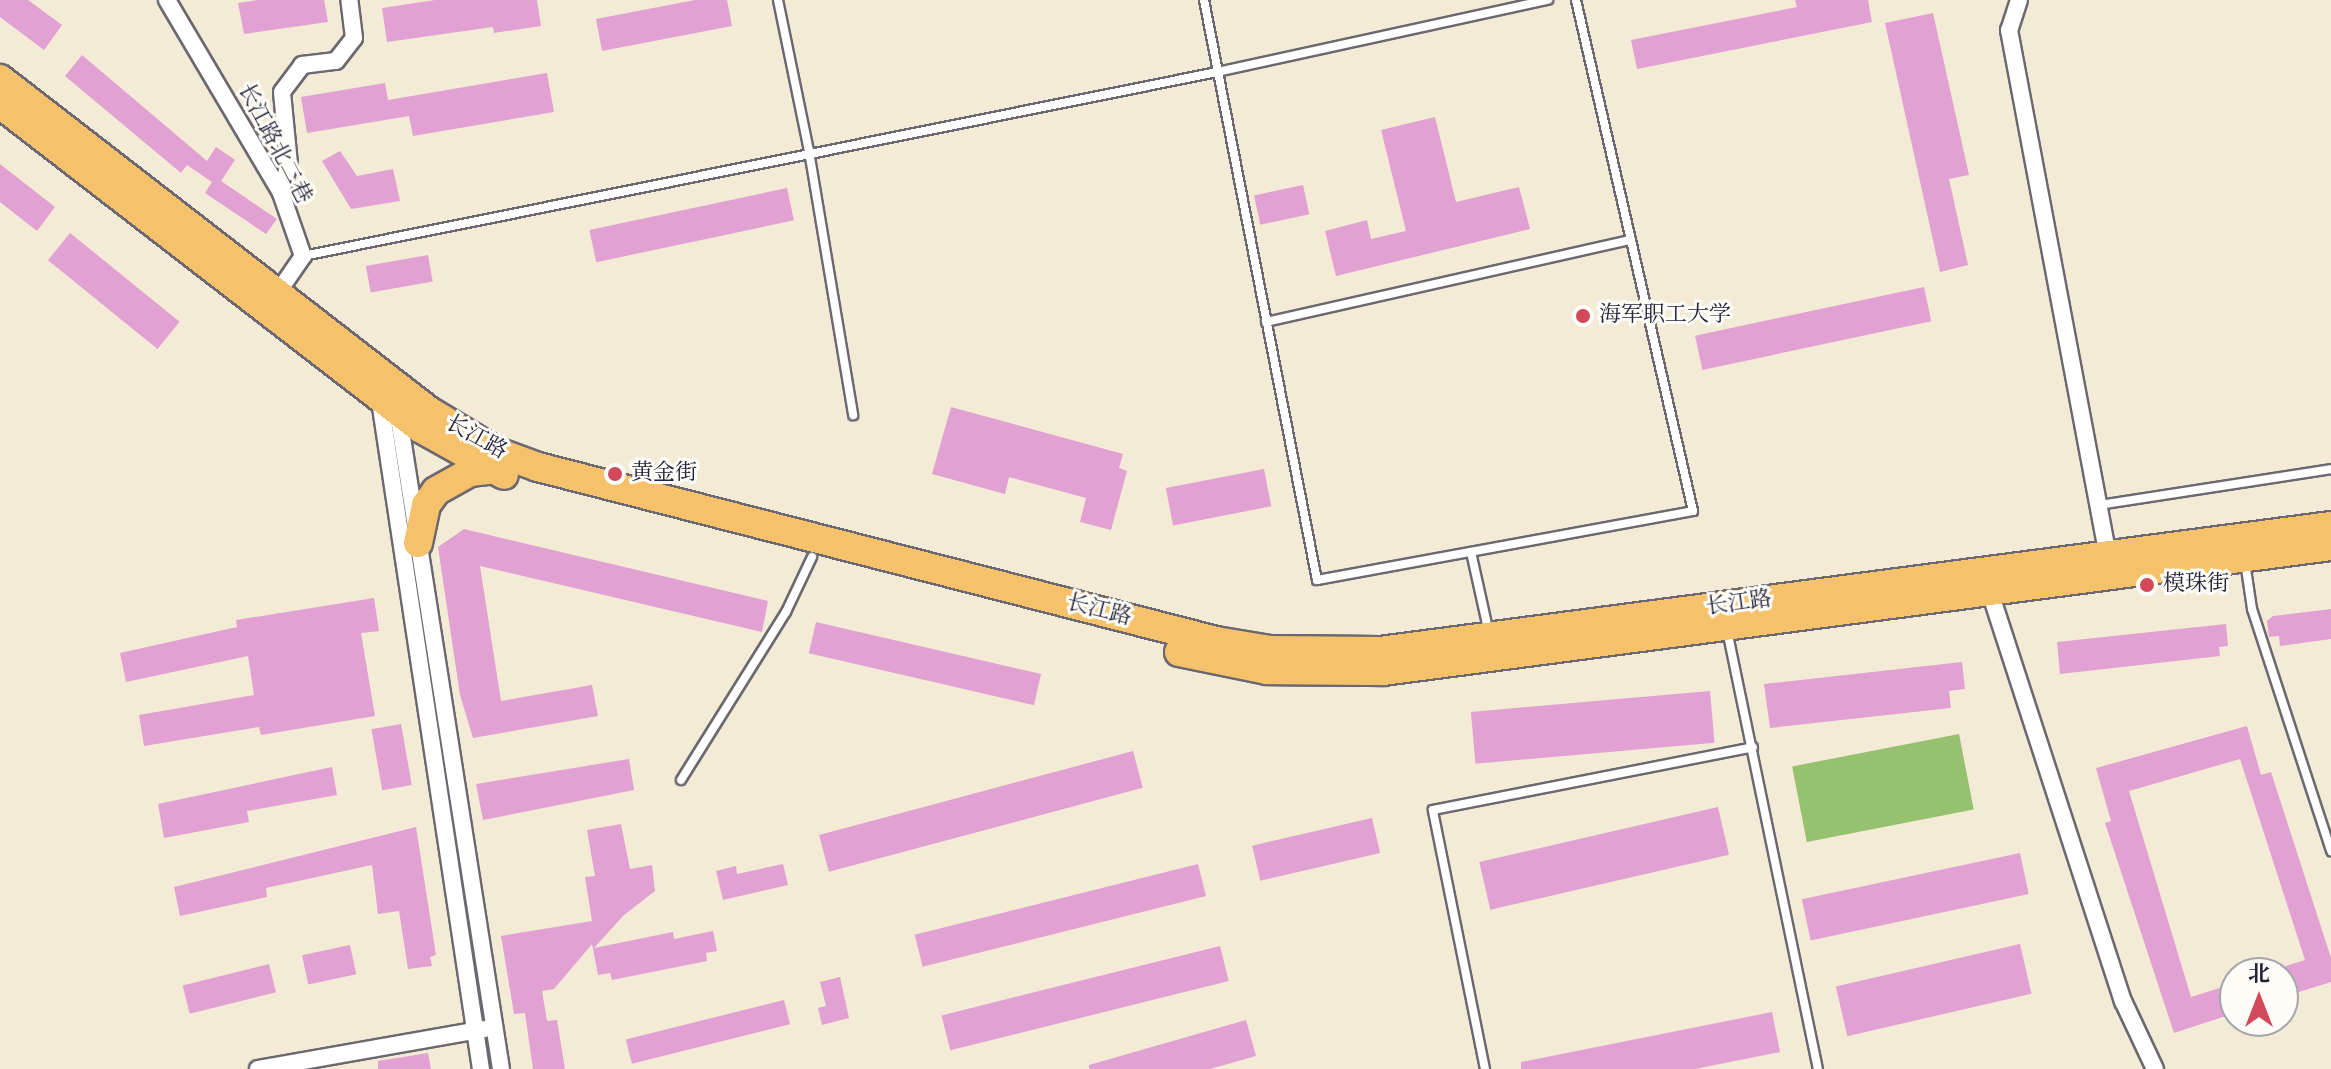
<!DOCTYPE html>
<meta charset="utf-8">
<style>
body{margin:0}
#map{position:relative;width:2331px;height:1069px;overflow:hidden;background:#f3ebd5;font-family:"IM FELL English","Noto Serif SC",serif}
div>[style]{position:absolute}
.green>*{inset:0;background:#96c270;transform-origin:0 0}
.building>*{inset:0;background:#e1a1d3;transform-origin:0 0}
.roads{filter:drop-shadow(2px 0 #6b6871) drop-shadow(-2px 0 #6b6871) drop-shadow(0 2px #6b6871) drop-shadow(0 -2px #6b6871)}
.service>*{height:8px;margin:-4px;padding:0 4px;transform-origin:4px;border-radius:4px;background:#fff}
.minor>*{height:16px;margin:-8px;padding:0 8px;transform-origin:8px;border-radius:8px;background:#fff}
.trunk>*{height:28px;margin:-14px;padding:0 14px;transform-origin:14px;border-radius:14px;background:#f5c16b}
.dots>*{width:22px;height:22px;translate:-50% -50%;box-sizing:border-box;border:4px solid #fdfcf7;border-radius:50%}
span{translate:-50% -50%;white-space:nowrap;text-align:center;line-height:1.15;-webkit-text-stroke:6px #fdfcf7;paint-order:stroke}
.street-label{font-size:22px;color:#22223b}
.poi-label{font-size:22px;color:#22223b}
.left{translate:0 -50%;text-align:left}
.north{position:absolute;left:2219px;top:957px;width:80px;height:80px;box-sizing:border-box;background:#fdfcf7;border:2px solid #a5a5ac;border-radius:50%;rotate:0deg;font-size:22px;font-weight:700;line-height:32px;text-align:center;color:#22223b}
.north::after{content:'';display:block;margin:auto;width:28px;height:36px;background:#d1495b;clip-path:polygon(50% 0,100% 100%,50% 72%,0 100%)}
</style>
<div id="map">
<div class="green">
<div style="left:1959px;top:734px;width:77px;height:170px;rotate:79deg"></div>
</div>
<div class="building">
<div style="clip-path:polygon(0 0,28px 0,62px 25px,44px 50px,0 17px)"></div>
<div style="clip-path:polygon(258px 0,324px 0,328px 22px,244px 34px,238px 3px)"></div>
<div style="clip-path:polygon(435px 0,537px 0,541px 26px,494px 33px,493px 27px,387px 42px,382px 8px)"></div>
<div style="clip-path:polygon(695px 0,727px 0,732px 26px,602px 51px,596px 19px)"></div>
<div style="clip-path:polygon(1795px 0,1868px 0,1872px 22px,1637px 69px,1631px 40px,1797px 7px)"></div>
<div style="clip-path:polygon(1933px 13px,1969px 175px,1949px 179px,1968px 265px,1940px 272px,1885px 23px)"></div>
<div style="clip-path:polygon(82px 55px,207px 161px,216px 147px,235px 160px,221px 181px,277px 219px,266px 234px,205px 193px,212px 182px,187px 165px,181px 173px,65px 76px)"></div>
<div style="clip-path:polygon(547px 73px,554px 112px,413px 136px,409px 116px,307px 133px,301px 97px,385px 83px,388px 100px)"></div>
<div style="clip-path:polygon(1435px 117px,1456px 202px,1519px 187px,1530px 229px,1336px 276px,1325px 231px,1367px 220px,1371px 239px,1406px 231px,1381px 130px)"></div>
<div style="clip-path:polygon(340px 151px,357px 176px,393px 169px,400px 201px,351px 209px,322px 161px)"></div>
<div style="clip-path:polygon(0 164px,55px 207px,37px 231px,0 202px)"></div>
<div style="left:1303px;top:185px;width:30px;height:50px;rotate:78deg"></div>
<div style="left:787px;top:188px;width:33px;height:202px;rotate:78deg"></div>
<div style="left:70px;top:233px;width:141px;height:35px;rotate:39deg"></div>
<div style="left:428px;top:255px;width:27px;height:63px;rotate:80deg"></div>
<div style="left:1924px;top:287px;width:35px;height:234px;rotate:78deg"></div>
<div style="clip-path:polygon(951px 407px,1123px 454px,1119px 468px,1127px 471px,1111px 530px,1080px 522px,1086px 498px,1009px 477px,1005px 494px,932px 474px)"></div>
<div style="left:1264px;top:469px;width:38px;height:100px;rotate:79deg"></div>
<div style="clip-path:polygon(464px 529px,768px 601px,762px 632px,480px 566px,501px 701px,592px 685px,598px 716px,473px 738px,460px 695px,438px 547px)"></div>
<div style="clip-path:polygon(374px 598px,379px 631px,361px 633px,375px 716px,261px 735px,259px 727px,144px 746px,139px 715px,254px 695px,248px 656px,126px 682px,120px 653px,237px 627px,236px 620px)"></div>
<div style="clip-path:polygon(2331px 609px,2331px 639px,2280px 646px,2279px 636px,2269px 637px,2267px 621px,2273px 616px)"></div>
<div style="left:816px;top:622px;width:231px;height:32px;rotate:13deg"></div>
<div style="clip-path:polygon(2226px 624px,2228px 646px,2219px 647px,2220px 656px,2060px 674px,2057px 642px)"></div>
<div style="clip-path:polygon(1962px 662px,1965px 689px,1949px 691px,1951px 708px,1770px 728px,1764px 684px)"></div>
<div style="left:1710px;top:691px;width:52px;height:240px;rotate:85deg"></div>
<div style="left:401px;top:724px;width:62px;height:30px;rotate:80deg"></div>
<div style="clip-path:polygon(2247px 726px,2261px 775px,2271px 772px,2331px 958px,2331px 982px,2283px 997px,2283px 967px,2305px 960px,2240px 759px,2129px 791px,2191px 997px,2235px 983px,2235px 1013px,2174px 1033px,2105px 823px,2111px 821px,2096px 768px)"></div>
<div style="left:1133px;top:751px;width:38px;height:325px;rotate:75deg"></div>
<div style="clip-path:polygon(629px 759px,634px 790px,483px 820px,476px 784px)"></div>
<div style="clip-path:polygon(332px 767px,337px 795px,247px 811px,249px 822px,164px 838px,158px 804px)"></div>
<div style="left:1718px;top:807px;width:49px;height:245px;rotate:77deg"></div>
<div style="left:1372px;top:818px;width:36px;height:123px;rotate:77deg"></div>
<div style="clip-path:polygon(621px 824px,630px 869px,652px 865px,655px 891px,624px 915px,594px 948px,673px 932px,674px 939px,713px 931px,717px 951px,706px 953px,707px 961px,612px 980px,610px 973px,598px 975px,592px 944px,554px 989px,542px 991px,547px 1021px,557px 1020px,565px 1069px,533px 1069px,525px 1013px,514px 1014px,501px 936px,592px 921px,585px 877px,595px 876px,587px 830px)"></div>
<div style="clip-path:polygon(416px 827px,436px 955px,430px 957px,432px 966px,408px 969px,399px 911px,378px 914px,372px 865px,266px 888px,267px 897px,180px 916px,174px 887px)"></div>
<div style="left:2020px;top:853px;width:42px;height:223px;rotate:78deg"></div>
<div style="clip-path:polygon(783px 864px,788px 885px,723px 900px,716px 871px,736px 866px,737px 874px)"></div>
<div style="left:1198px;top:864px;width:33px;height:292px;rotate:76deg"></div>
<div style="left:2020px;top:944px;width:51px;height:189px;rotate:77deg"></div>
<div style="left:350px;top:945px;width:30px;height:49px;rotate:78deg"></div>
<div style="left:1220px;top:946px;width:36px;height:287px;rotate:76deg"></div>
<div style="left:269px;top:964px;width:29px;height:89px;rotate:76deg"></div>
<div style="clip-path:polygon(840px 977px,849px 1018px,822px 1025px,818px 1008px,826px 1006px,820px 982px)"></div>
<div style="left:784px;top:1000px;width:25px;height:163px;rotate:76deg"></div>
<div style="clip-path:polygon(1772px 1012px,1780px 1052px,1695px 1069px,1521px 1069px,1521px 1062px)"></div>
<div style="clip-path:polygon(1246px 1020px,1256px 1056px,1210px 1069px,1089px 1069px,1089px 1065px)"></div>
<div style="clip-path:polygon(428px 1053px,431px 1069px,378px 1069px,378px 1061px)"></div>
</div>
<div class="roads">
<div class="service">
<div style="left:778px;top:0;width:154px;rotate:78.4deg"></div>
<div style="left:809px;top:151px;width:268px;rotate:80.5deg"></div>
<div style="left:1204px;top:0;width:591px;rotate:78.98deg"></div>
<div style="left:1317px;top:580px;width:382px;rotate:-10.4deg"></div>
<div style="left:1693px;top:511px;width:524px;rotate:-102.9deg"></div>
<div style="left:303px;top:256px;width:932px;rotate:-11.38deg"></div>
<div style="left:1217px;top:72px;width:339px;rotate:-12.3deg"></div>
<div style="left:1266px;top:322px;width:374px;rotate:-12.7deg"></div>
<div style="left:2099px;top:505px;width:235px;rotate:-8.8deg"></div>
<div style="left:1471px;top:552px;width:83px;rotate:77.5deg"></div>
<div style="left:2245px;top:562px;width:48px;rotate:81.5deg"></div>
<div style="left:2252px;top:609px;width:255px;rotate:71.9deg"></div>
<div style="left:1727px;top:630px;width:448px;rotate:78.3deg"></div>
<div style="left:681px;top:780px;width:198px;rotate:-58deg"></div>
<div style="left:786px;top:612px;width:61px;rotate:-64.7deg"></div>
<div style="left:1485px;top:1069px;width:264px;rotate:-101.4deg"></div>
<div style="left:1433px;top:810px;width:326px;rotate:-11.1deg"></div>
</div>
<div class="minor">
<div style="left:167px;top:0;width:224px;rotate:59.4deg"></div>
<div style="left:281px;top:193px;width:67px;rotate:70.8deg"></div>
<div style="left:303px;top:256px;width:51px;rotate:124.6deg"></div>
<div style="left:2019px;top:0;width:32px;rotate:108deg"></div>
<div style="left:2009px;top:30px;width:541px;rotate:79.35deg"></div>
<div style="left:281px;top:193px;width:30px;rotate:-75deg"></div>
<div style="left:289px;top:164px;width:72px;rotate:-95.6deg"></div>
<div style="left:282px;top:92px;width:34px;rotate:-53deg"></div>
<div style="left:302px;top:65px;width:34px;rotate:-7deg"></div>
<div style="left:336px;top:61px;width:29px;rotate:-52deg"></div>
<div style="left:354px;top:38px;width:38px;rotate:-97deg"></div>
<div style="left:379px;top:394px;width:683px;rotate:81.41deg"></div>
<div style="left:398px;top:412px;width:665px;rotate:81.09deg"></div>
<div style="left:1987px;top:583px;width:440px;rotate:72deg"></div>
<div style="left:2123px;top:1001px;width:75px;rotate:64.8deg"></div>
<div style="left:258px;top:1069px;width:230px;rotate:-10deg"></div>
</div>
<div class="trunk">
<div style="left:0;top:79px;width:542px;rotate:37.74deg"></div>
<div style="left:429px;top:411px;width:79px;rotate:31.1deg"></div>
<div style="left:497px;top:452px;width:44px;rotate:20.1deg"></div>
<div style="left:538px;top:467px;width:700px;rotate:14.39deg"></div>
<div style="left:1216px;top:641px;width:55px;rotate:9.5deg"></div>
<div style="left:1270px;top:650px;width:110px;rotate:0.5deg"></div>
<div style="left:1380px;top:651px;width:959px;rotate:-7.49deg"></div>
<div style="left:0;top:104px;width:530px;rotate:37.65deg"></div>
<div style="left:420px;top:428px;width:96px;rotate:29.2deg"></div>
<div style="left:418px;top:543px;width:39px;rotate:-78deg"></div>
<div style="left:426px;top:505px;width:17px;rotate:-54deg"></div>
<div style="left:436px;top:491px;width:39px;rotate:-29deg"></div>
<div style="left:470px;top:472px;width:20px;rotate:-6deg"></div>
<div style="left:1179px;top:652px;width:90px;rotate:11.6deg"></div>
<div style="left:1267px;top:670px;width:116px;rotate:0.5deg"></div>
<div style="left:1383px;top:671px;width:956px;rotate:-7.51deg"></div>
</div>
</div>
<div class="dots">
<div style="left:1583px;top:316px;background:#d1495b"></div>
<div style="left:615px;top:474px;background:#d1495b"></div>
<div style="left:2147px;top:585px;background:#d1495b"></div>
</div>
<div class="street-label">
<span style="left:274px;top:144px;rotate:62deg">长江路北二巷</span>
<span style="left:476px;top:438px;rotate:29deg">长江路</span>
<span style="left:1739px;top:604px;rotate:-8deg">长江路</span>
<span style="left:1099px;top:611px;rotate:14deg">长江路</span>
</div>
<div class="poi-label">
<span class="left" style="left:1599px;top:316px">海军职工大学</span>
<span class="left" style="left:631px;top:474px">黄金街</span>
<span class="left" style="left:2163px;top:585px">模珠街</span>
</div>
<div class="north">北</div>
</div>
